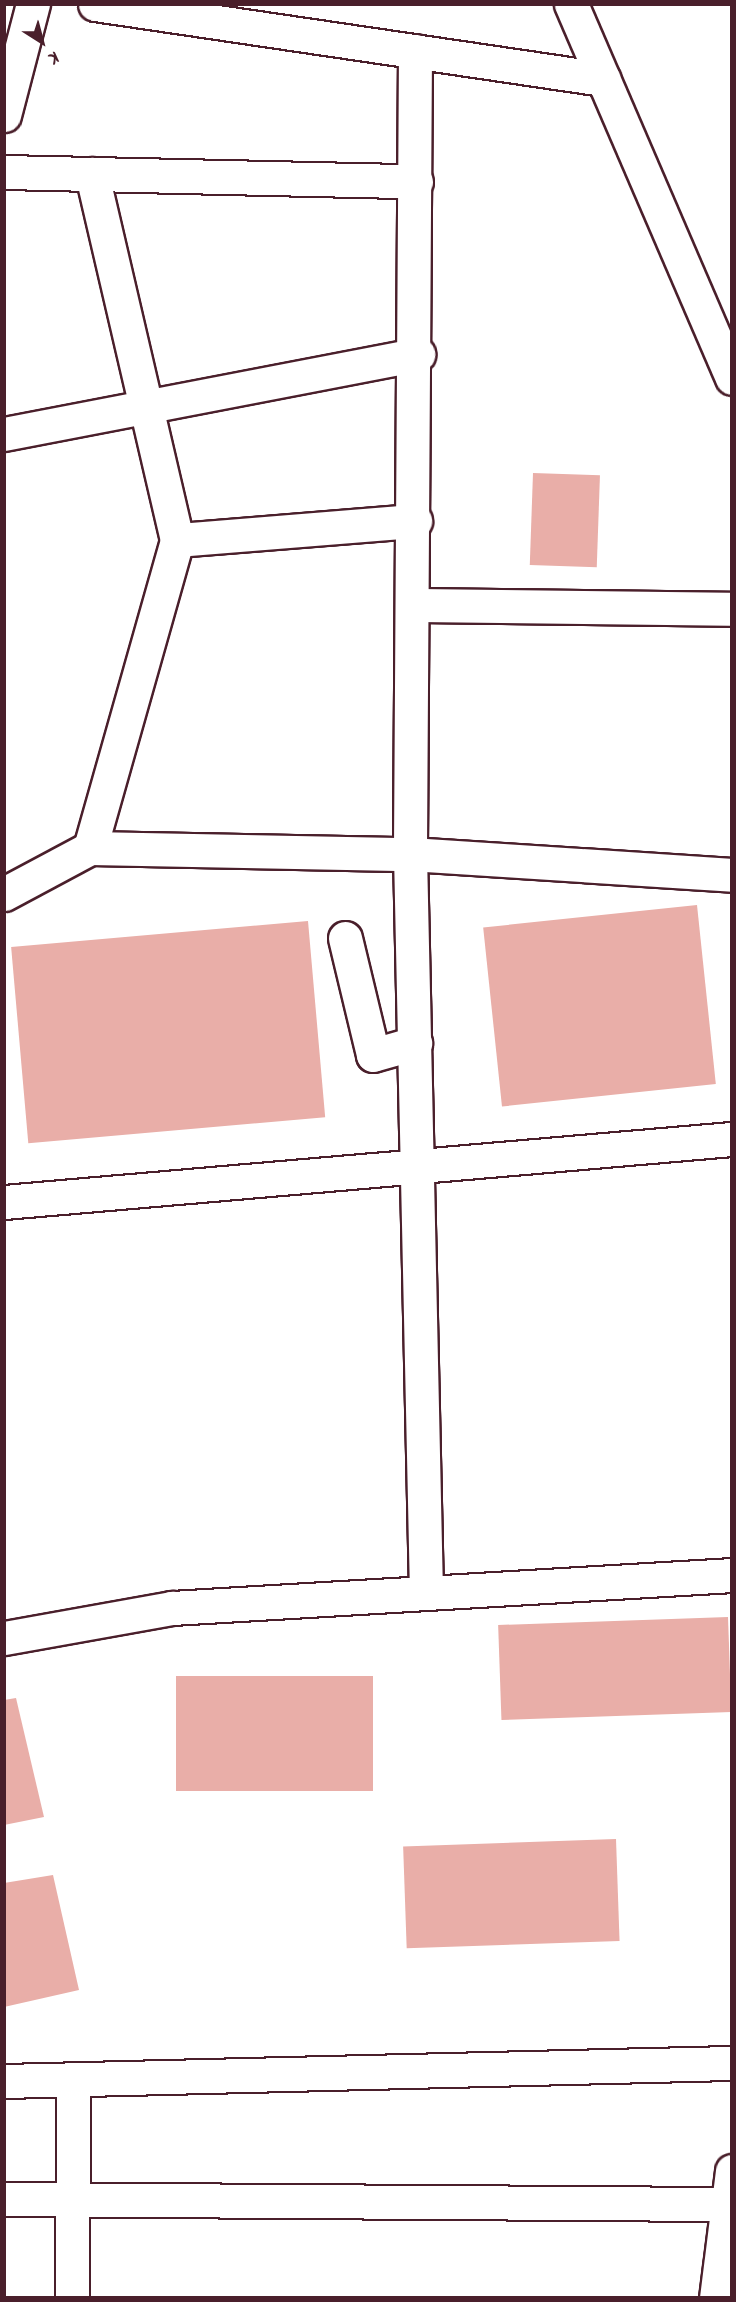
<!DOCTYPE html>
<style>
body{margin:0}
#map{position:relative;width:736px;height:2302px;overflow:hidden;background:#fff;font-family:Kalam,sans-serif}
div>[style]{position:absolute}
.building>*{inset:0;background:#e9aea8;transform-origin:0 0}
.roads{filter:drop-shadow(2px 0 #4a1f2b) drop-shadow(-2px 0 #4a1f2b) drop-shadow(0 2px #4a1f2b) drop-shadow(0 -2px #4a1f2b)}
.minor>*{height:33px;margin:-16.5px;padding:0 16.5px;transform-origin:16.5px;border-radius:16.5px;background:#fff}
span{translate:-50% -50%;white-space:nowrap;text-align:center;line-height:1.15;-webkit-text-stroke:5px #fff;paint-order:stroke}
.frame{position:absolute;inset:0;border:6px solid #4a1f2b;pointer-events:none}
.north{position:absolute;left:12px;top:12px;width:60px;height:60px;-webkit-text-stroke:4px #fff;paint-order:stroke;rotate:144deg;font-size:16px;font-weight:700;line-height:24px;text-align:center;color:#4a1f2b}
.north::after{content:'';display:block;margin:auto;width:21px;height:27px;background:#4a1f2b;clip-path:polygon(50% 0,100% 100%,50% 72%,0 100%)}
</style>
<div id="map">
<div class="building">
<div style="left:533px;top:473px;width:67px;height:92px;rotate:2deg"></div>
<div style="left:697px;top:905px;width:180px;height:215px;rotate:84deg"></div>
<div style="left:308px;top:921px;width:197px;height:298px;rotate:85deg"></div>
<div style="left:728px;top:1617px;width:95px;height:230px;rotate:88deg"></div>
<div style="left:176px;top:1676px;width:197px;height:115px"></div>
<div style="clip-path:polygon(16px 1698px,44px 1817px,4px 1825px,4px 1700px)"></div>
<div style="left:616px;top:1839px;width:102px;height:213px;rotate:88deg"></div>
<div style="clip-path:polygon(53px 1875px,79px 1990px,4px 2007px,4px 1883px)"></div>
</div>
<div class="roads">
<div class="minor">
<div style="left:95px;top:4px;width:514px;rotate:8.4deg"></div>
<div style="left:571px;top:4px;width:407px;rotate:66.7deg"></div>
<div style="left:415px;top:51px;width:803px;rotate:90.36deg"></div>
<div style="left:410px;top:854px;width:737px;rotate:88.76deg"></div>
<div style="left:4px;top:115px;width:115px;rotate:-75.4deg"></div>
<div style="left:4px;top:172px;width:412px;rotate:1.3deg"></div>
<div style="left:4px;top:434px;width:422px;rotate:-10.9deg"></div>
<div style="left:177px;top:540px;width:239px;rotate:-4.6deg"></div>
<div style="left:414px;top:605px;width:318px;rotate:0.7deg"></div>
<div style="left:90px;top:848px;width:320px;rotate:-74.2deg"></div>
<div style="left:177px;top:540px;width:376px;rotate:-103.1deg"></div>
<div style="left:4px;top:894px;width:98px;rotate:-28.1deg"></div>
<div style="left:90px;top:848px;width:320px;rotate:1.1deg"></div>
<div style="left:410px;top:854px;width:323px;rotate:3.7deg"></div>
<div style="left:345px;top:938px;width:120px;rotate:76.5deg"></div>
<div style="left:373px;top:1055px;width:44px;rotate:-15.9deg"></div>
<div style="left:4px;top:1202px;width:731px;rotate:-4.95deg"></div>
<div style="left:4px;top:1638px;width:171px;rotate:-10.1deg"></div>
<div style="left:172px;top:1608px;width:561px;rotate:-3.37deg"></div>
<div style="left:4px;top:2081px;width:728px;rotate:-1.42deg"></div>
<div style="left:4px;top:2199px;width:723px;rotate:0.4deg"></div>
<div style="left:72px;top:2298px;width:219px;rotate:-89.7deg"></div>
<div style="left:716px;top:2298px;width:128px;rotate:-82.8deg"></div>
</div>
</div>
<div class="frame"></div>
<div class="north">K</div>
</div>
